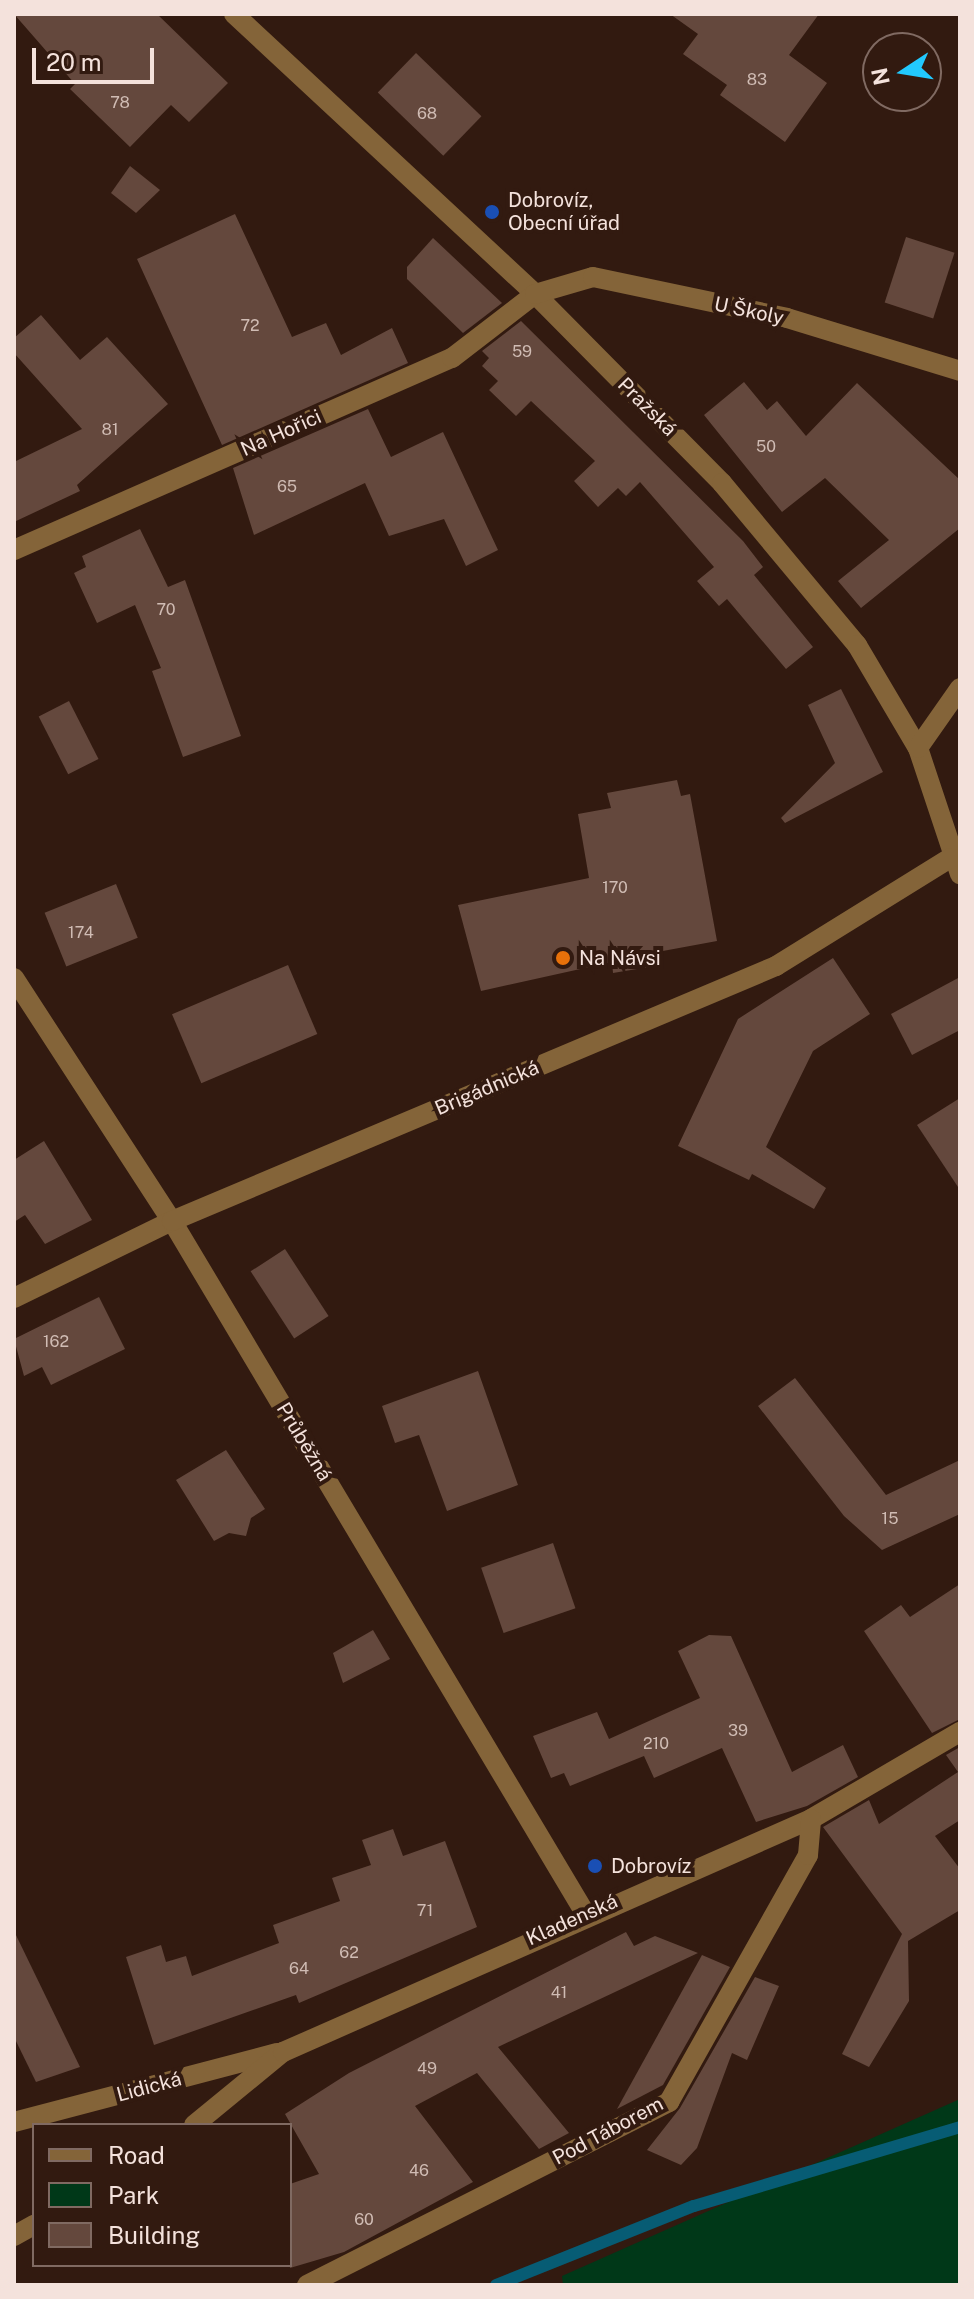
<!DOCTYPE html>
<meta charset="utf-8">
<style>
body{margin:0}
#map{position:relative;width:974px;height:2299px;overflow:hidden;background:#321a10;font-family:"Public Sans",sans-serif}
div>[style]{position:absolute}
.green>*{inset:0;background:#003818}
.stream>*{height:12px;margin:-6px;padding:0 6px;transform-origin:6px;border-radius:6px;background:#075c74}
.building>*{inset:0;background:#64483d;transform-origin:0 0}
.minor>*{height:20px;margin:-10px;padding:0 10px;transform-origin:10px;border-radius:10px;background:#846439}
.dots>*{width:22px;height:22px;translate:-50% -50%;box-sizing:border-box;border:4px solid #321a10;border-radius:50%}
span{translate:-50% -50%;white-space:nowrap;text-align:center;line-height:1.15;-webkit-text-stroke:8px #321a10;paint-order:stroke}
.number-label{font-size:16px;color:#d0bcb4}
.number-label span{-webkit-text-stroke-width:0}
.poi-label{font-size:20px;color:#f4e2dc}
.left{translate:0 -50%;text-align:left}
.street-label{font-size:20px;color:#f4e2dc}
.frame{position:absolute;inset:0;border:16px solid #f4e2dc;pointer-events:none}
.legend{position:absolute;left:32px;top:2123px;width:260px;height:144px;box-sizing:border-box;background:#321a10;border:2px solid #806a62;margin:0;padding:10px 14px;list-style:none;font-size:24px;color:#f4e2dc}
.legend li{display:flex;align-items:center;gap:16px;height:40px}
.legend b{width:40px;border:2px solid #806a62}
.north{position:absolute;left:862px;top:32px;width:80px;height:80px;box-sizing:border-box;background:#321a10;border:2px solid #806a62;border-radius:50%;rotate:258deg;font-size:22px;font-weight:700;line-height:32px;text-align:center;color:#f4e2dc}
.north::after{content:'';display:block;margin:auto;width:28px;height:36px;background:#22c9fe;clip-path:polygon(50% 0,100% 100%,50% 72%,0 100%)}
.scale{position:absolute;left:32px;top:48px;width:122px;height:36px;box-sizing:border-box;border:4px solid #f4e2dc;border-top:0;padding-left:10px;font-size:24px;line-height:28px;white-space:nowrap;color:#f4e2dc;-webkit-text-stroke:6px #321a10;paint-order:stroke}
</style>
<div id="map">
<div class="green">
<div style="clip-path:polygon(960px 2099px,960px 2285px,563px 2285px,562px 2276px)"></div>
</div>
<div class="stream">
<div style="left:496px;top:2285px;width:213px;rotate:-21.8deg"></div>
<div style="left:694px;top:2206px;width:277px;rotate:-16.5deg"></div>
</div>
<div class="building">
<div style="clip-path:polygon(14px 14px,157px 14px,228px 83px,189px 122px,171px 105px,130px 147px,70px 89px,75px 84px)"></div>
<div style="clip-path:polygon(670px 14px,819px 14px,789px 55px,827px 83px,785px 142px,720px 95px,727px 85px,683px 54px,698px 34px)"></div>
<div style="left:416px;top:53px;width:91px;height:55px;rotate:44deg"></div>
<div style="clip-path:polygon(130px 166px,160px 190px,136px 213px,111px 193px)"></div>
<div style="clip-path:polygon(235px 214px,292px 337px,326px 323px,341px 355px,392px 328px,408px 363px,222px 445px,137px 259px)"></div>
<div style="left:906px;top:237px;width:51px;height:69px;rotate:18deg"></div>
<div style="clip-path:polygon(433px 238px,502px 303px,463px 333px,407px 279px,407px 267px)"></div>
<div style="clip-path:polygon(41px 315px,80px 360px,107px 337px,168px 404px,77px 485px,80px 491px,14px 522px,14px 462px,82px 429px,14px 353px,14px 338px)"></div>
<div style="clip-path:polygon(521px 321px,743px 541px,763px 567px,754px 575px,813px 647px,786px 669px,727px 599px,719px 606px,697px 581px,714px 567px,640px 482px,626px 496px,618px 488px,598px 507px,574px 481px,595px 461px,531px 401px,516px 416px,489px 390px,498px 381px,482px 366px,489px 358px,482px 351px)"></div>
<div style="clip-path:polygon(744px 382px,767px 410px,777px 401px,806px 436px,857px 383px,960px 480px,960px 528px,861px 608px,838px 581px,889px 540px,825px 478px,782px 512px,704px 415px)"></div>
<div style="clip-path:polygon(368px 409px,391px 457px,443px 432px,498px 550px,466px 566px,444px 519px,389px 536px,365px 483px,254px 535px,233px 468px)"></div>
<div style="clip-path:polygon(140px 529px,168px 587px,185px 580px,241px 736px,183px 757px,152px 671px,161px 668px,135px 605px,97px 623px,74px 573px,86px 567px,82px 556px)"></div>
<div style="clip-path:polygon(841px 689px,883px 772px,785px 823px,781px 818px,835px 763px,808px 705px)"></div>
<div style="left:69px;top:701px;width:65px;height:34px;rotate:63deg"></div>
<div style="clip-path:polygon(677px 780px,681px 796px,690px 794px,717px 941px,652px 953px,655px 966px,613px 973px,612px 962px,481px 991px,458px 905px,589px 878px,578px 814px,611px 808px,607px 793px)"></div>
<div style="left:116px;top:884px;width:58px;height:77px;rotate:68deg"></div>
<div style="clip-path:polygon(833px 958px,870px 1014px,813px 1051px,766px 1147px,826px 1188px,814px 1209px,752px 1174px,749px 1180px,678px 1146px,738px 1019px)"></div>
<div style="left:288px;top:965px;width:75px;height:126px;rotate:67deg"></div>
<div style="clip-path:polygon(960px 977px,960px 1030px,912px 1055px,891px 1014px)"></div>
<div style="clip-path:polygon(960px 1098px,960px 1190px,917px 1125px)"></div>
<div style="clip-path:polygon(44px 1141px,92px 1220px,45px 1244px,25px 1215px,14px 1222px,14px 1160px)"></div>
<div style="left:285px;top:1249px;width:80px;height:41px;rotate:57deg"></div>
<div style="clip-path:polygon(99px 1297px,125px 1349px,51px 1385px,42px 1367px,24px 1376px,14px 1339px)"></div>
<div style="clip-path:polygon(478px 1371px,518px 1485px,447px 1511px,419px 1435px,395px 1443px,382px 1406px)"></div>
<div style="clip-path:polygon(795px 1378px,886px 1495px,960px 1460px,960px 1514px,882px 1550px,844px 1516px,758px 1406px)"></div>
<div style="clip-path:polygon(226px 1450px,265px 1509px,251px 1518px,246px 1536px,229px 1533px,214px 1541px,176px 1480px)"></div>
<div style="left:553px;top:1543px;width:69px;height:76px;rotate:71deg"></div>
<div style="clip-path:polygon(960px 1584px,960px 1719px,932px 1733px,864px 1631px,901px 1605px,910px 1617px)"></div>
<div style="clip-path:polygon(373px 1630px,390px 1659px,343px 1683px,333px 1653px)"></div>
<div style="clip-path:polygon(709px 1635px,731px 1636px,792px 1772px,843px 1745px,858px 1777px,807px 1806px,756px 1822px,722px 1748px,654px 1778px,644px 1756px,570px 1786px,564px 1773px,551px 1778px,533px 1736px,597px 1712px,609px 1739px,700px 1698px,678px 1651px)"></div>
<div style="clip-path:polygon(960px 1747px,960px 1820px,935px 1836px,960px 1869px,960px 1910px,908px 1941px,909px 2001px,869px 2067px,842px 2054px,902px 1934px,823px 1827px,869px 1800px,879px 1824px,958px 1772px,946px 1755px)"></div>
<div style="clip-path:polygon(393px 1829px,403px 1856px,445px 1841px,477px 1927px,299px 2003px,296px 1995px,154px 2045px,126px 1957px,161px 1945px,166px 1962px,186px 1956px,192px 1976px,279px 1943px,273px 1925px,340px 1901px,332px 1878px,371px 1865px,362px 1840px)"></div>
<div style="clip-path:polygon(14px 1931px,80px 2067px,36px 2082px,14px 2037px)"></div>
<div style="clip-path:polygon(626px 1932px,634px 1946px,655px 1936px,698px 1953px,498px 2047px,569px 2133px,539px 2149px,477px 2073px,415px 2106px,473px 2182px,344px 2252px,290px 2268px,290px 2184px,319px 2174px,285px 2114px,349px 2073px)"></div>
<div style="clip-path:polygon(702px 1955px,730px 1967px,663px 2085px,617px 2109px)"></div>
<div style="clip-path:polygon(755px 1977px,779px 1986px,747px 2060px,732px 2053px,697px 2148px,681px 2165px,647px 2150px,680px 2108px)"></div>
</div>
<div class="minor">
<div style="left:234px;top:14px;width:411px;rotate:42.9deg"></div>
<div style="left:535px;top:294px;width:266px;rotate:45.3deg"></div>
<div style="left:722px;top:483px;width:211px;rotate:50.2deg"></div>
<div style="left:857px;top:645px;width:120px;rotate:59.4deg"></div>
<div style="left:918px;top:748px;width:133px;rotate:71.6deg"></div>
<div style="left:14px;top:550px;width:478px;rotate:-23.7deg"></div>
<div style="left:452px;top:358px;width:105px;rotate:-37.6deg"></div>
<div style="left:535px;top:294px;width:60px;rotate:-16.3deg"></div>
<div style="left:593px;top:277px;width:198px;rotate:11.9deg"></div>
<div style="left:787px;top:318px;width:181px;rotate:17deg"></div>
<div style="left:918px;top:748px;width:73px;rotate:-55deg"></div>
<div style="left:14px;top:978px;width:290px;rotate:57deg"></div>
<div style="left:172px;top:1221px;width:806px;rotate:59.17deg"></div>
<div style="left:14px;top:1298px;width:176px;rotate:-26deg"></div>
<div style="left:172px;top:1221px;width:656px;rotate:-22.89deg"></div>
<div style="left:776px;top:966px;width:205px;rotate:-31.8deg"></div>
<div style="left:14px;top:2122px;width:272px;rotate:-14.7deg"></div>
<div style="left:194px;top:2125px;width:115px;rotate:-39.4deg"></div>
<div style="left:283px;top:2052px;width:577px;rotate:-23.81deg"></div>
<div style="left:811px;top:1819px;width:173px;rotate:-30.3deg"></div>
<div style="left:14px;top:2236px;width:23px;rotate:-29deg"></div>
<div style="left:307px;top:2285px;width:406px;rotate:-26.8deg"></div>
<div style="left:669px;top:2102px;width:283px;rotate:-60.6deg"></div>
<div style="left:808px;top:1855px;width:36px;rotate:-85deg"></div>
</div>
<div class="dots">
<div style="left:492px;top:212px;background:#1a4fb4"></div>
<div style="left:563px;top:958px;background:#e8710a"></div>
<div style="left:595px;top:1866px;background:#1a4fb4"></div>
</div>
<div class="number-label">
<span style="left:757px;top:80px">83</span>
<span style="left:120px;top:103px">78</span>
<span style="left:427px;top:114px">68</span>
<span style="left:250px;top:326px">72</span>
<span style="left:522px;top:352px">59</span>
<span style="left:110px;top:430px">81</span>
<span style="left:766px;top:447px">50</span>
<span style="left:287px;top:487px">65</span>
<span style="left:166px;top:610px">70</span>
<span style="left:615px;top:888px">170</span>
<span style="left:81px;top:933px">174</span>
<span style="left:56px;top:1342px">162</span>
<span style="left:890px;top:1519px">15</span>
<span style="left:738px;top:1731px">39</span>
<span style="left:656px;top:1744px">210</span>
<span style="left:425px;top:1911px">71</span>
<span style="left:349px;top:1953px">62</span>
<span style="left:299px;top:1969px">64</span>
<span style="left:559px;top:1993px">41</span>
<span style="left:427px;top:2069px">49</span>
<span style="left:419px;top:2171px">46</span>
<span style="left:364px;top:2220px">60</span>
</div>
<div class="poi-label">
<span class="left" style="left:508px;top:212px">Dobrovíz,<br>Obecní úřad</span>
<span class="left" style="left:579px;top:958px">Na Návsi</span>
<span class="left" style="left:611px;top:1866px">Dobrovíz</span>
</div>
<div class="street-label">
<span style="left:749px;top:311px;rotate:12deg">U Školy</span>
<span style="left:647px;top:407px;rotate:45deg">Pražská</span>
<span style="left:281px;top:433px;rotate:-24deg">Na Hořici</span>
<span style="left:487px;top:1088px;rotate:-23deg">Brigádnická</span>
<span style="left:304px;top:1442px;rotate:59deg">Průběžná</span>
<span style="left:572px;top:1920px;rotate:-24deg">Kladenská</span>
<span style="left:149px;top:2087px;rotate:-15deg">Lidická</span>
<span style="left:608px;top:2131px;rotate:-28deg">Pod Táborem</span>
</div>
<div class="frame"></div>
<ul class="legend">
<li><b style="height:10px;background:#846439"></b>Road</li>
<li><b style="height:22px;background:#003818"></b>Park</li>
<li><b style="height:22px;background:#64483d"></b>Building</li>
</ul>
<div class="north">N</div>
<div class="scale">20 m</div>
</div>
